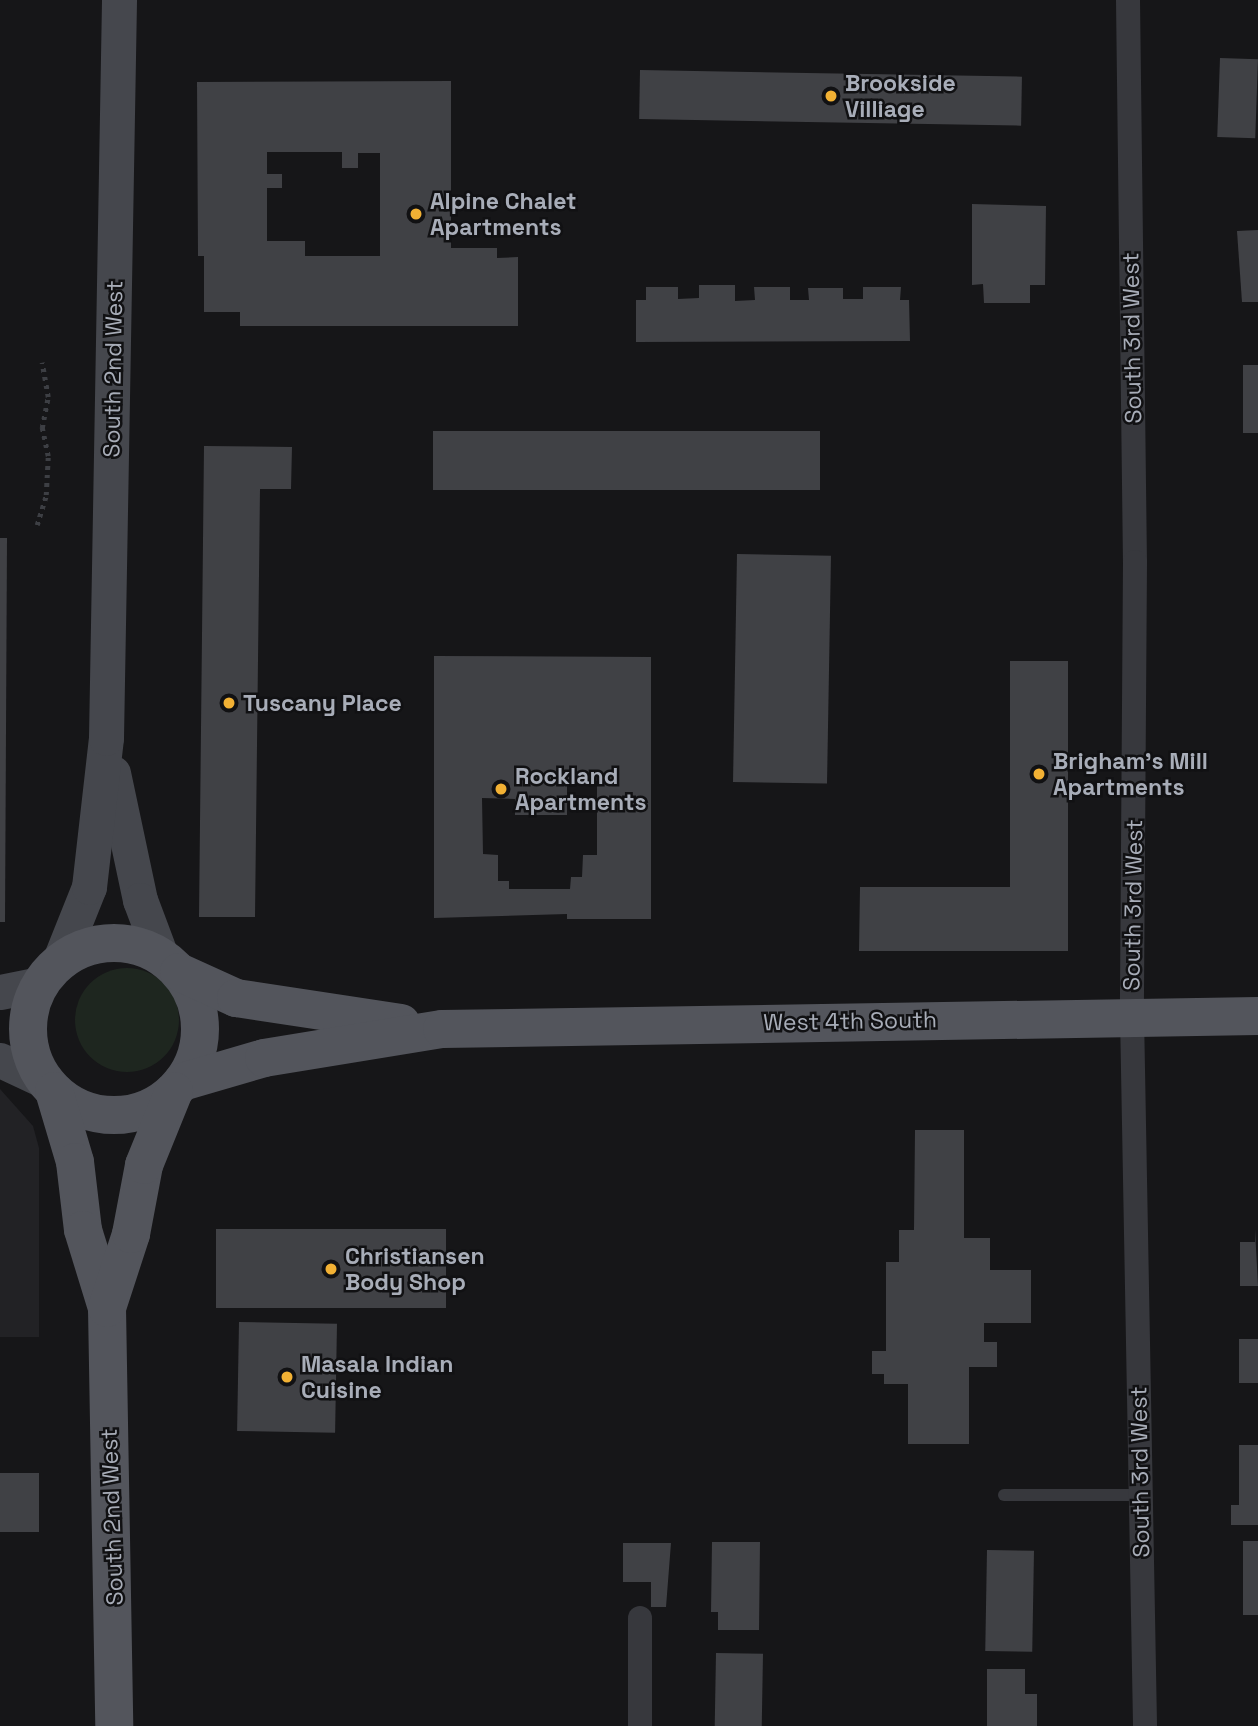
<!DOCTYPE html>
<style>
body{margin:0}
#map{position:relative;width:1258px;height:1726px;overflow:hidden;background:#161618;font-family:"Space Grotesk",sans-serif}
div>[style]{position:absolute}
.built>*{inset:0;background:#222225}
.green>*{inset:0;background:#1e261f}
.round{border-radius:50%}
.building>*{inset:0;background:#404145;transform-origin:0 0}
.path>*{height:4.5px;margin-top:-2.25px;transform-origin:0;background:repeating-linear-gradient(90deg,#3d3f44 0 3.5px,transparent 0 8.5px)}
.lane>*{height:12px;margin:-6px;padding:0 6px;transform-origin:6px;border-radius:6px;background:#37383d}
.street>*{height:24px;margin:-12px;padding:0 12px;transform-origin:12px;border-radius:12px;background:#37383d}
.secondary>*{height:35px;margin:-17.5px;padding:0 17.5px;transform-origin:17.5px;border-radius:17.5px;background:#45474d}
.primary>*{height:38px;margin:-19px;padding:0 19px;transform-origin:19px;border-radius:19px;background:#53555c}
.primary>.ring{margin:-19px;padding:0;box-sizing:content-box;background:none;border:38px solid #53555c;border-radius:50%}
.dots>*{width:19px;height:19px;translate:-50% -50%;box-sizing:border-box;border:4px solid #111113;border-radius:50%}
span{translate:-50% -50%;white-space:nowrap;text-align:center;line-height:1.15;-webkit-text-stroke:5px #111113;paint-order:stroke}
.poi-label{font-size:23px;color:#a8adb8;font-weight:700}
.left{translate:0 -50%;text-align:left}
.street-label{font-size:23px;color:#a8adb8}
</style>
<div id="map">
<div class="built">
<div style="clip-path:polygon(0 1089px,33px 1126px,39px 1148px,39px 1337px,0 1337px)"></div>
</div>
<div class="green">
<div class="round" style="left:75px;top:968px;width:104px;height:104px"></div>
</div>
<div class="building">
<div style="left:1220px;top:58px;width:38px;height:79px;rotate:2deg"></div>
<div style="left:640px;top:70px;width:382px;height:49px;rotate:1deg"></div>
<div style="clip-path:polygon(evenodd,451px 81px,451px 248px,497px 248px,497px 258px,518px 257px,518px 326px,240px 326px,240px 312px,204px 312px,204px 256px,198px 256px,197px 82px,451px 81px,267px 152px,342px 152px,342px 168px,358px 168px,358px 153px,380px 153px,380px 256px,305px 256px,305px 241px,267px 241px,267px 188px,282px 188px,282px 174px,267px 174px,267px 152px)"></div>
<div style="clip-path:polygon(972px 204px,1046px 206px,1045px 285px,1030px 285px,1030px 303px,984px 303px,983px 284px,972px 285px)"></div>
<div style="clip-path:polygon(1258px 230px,1258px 302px,1242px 302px,1237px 231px)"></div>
<div style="clip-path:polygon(699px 285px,735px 285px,735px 301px,755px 300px,754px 287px,790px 287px,790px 300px,809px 300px,808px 288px,843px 288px,843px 299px,863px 299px,863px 287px,901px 287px,900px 300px,909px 300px,910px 341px,636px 342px,636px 300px,646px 300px,646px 287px,678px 287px,678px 299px,699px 298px)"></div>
<div style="left:1243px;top:365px;width:15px;height:68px"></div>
<div style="left:433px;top:431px;width:387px;height:59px"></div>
<div style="clip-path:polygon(204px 446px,292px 447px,291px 489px,260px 489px,255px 917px,199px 917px)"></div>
<div style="clip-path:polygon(0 538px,7px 538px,5px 922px,0 922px)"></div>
<div style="left:737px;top:554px;width:94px;height:228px;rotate:1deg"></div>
<div style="clip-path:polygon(evenodd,434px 656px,651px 657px,651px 919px,567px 919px,567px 914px,434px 918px,434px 656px,567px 781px,597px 781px,597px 855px,583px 855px,582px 877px,571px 877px,570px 889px,509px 889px,509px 881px,498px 881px,498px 855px,483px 854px,482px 798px,515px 799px,515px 815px,567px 815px,567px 781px)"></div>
<div style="clip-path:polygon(1010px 661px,1068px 661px,1068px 951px,859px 951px,860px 887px,1010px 887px)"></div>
<div style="clip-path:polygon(915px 1130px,964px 1130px,964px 1238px,990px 1238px,990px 1270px,1031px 1270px,1031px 1323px,984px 1323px,984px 1342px,997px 1342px,997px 1367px,969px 1367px,969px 1444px,908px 1444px,908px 1384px,884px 1384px,884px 1374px,872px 1374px,872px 1351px,886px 1351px,886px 1262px,899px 1262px,899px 1230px,914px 1230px)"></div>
<div style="left:216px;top:1229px;width:230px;height:79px"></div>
<div style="clip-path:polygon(1255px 1229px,1258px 1286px,1240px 1286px,1240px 1242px,1255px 1242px)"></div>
<div style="left:239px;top:1322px;width:98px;height:109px;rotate:1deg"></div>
<div style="left:1239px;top:1339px;width:19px;height:44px"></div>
<div style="clip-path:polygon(1239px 1445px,1258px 1445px,1258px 1525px,1231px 1525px,1231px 1505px,1239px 1505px)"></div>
<div style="left:0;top:1473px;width:39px;height:59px"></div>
<div style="left:1243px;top:1541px;width:15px;height:74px"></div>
<div style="clip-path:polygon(712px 1542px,760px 1542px,759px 1630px,718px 1630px,718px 1612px,711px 1612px)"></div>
<div style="clip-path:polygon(623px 1543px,671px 1543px,666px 1607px,651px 1607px,651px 1582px,623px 1582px)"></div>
<div style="left:987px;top:1550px;width:47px;height:101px;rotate:1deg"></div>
<div style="left:716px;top:1653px;width:47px;height:73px;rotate:1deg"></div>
<div style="clip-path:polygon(987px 1669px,1025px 1669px,1025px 1694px,1037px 1694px,1037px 1726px,987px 1726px)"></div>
</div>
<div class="path">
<div style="left:37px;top:525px;width:31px;rotate:-73deg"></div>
<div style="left:46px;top:495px;width:39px;rotate:-87deg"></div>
<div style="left:48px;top:456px;width:29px;rotate:-102deg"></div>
<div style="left:42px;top:428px;width:32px;rotate:-79deg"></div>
<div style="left:48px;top:397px;width:35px;rotate:-100deg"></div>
</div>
<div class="lane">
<div style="left:1004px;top:1495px;width:136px"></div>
</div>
<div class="street">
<div style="left:1128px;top:0;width:562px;rotate:89.29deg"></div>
<div style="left:1135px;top:562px;width:453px;rotate:90.4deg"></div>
<div style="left:1132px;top:1015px;width:711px;rotate:88.95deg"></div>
<div style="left:640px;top:1618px;width:108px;rotate:90deg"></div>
</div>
<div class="secondary">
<div style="left:113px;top:773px;width:130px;rotate:78deg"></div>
<div style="left:140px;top:900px;width:60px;rotate:69.4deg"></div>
<div style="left:59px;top:962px;width:81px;rotate:-68.2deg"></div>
<div style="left:89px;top:887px;width:150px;rotate:-83.5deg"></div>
<div style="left:106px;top:738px;width:738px;rotate:-88.99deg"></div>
<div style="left:0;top:992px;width:41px;rotate:-11.3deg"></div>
<div style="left:0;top:1060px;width:50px;rotate:25deg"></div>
</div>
<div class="primary">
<div class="ring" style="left:28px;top:943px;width:134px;height:134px"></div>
<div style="left:179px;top:972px;width:63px;rotate:24.5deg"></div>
<div style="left:236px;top:998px;width:167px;rotate:8.6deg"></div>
<div style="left:182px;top:1082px;width:85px;rotate:-16.3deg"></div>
<div style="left:264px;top:1058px;width:180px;rotate:-9.3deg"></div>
<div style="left:442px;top:1029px;width:816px;rotate:-0.91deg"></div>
<div style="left:54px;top:1091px;width:74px;rotate:73.5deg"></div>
<div style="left:75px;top:1162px;width:68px;rotate:83.3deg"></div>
<div style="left:83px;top:1230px;width:82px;rotate:72.9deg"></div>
<div style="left:107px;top:1308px;width:418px;rotate:89deg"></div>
<div style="left:107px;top:1308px;width:78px;rotate:-72deg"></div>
<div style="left:131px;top:1234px;width:70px;rotate:-79.3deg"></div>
<div style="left:144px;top:1165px;width:80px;rotate:-67.9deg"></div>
</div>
<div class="dots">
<div style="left:831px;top:96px;background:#f2b134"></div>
<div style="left:416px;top:214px;background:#f2b134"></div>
<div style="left:229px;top:703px;background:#f2b134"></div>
<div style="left:1039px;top:774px;background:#f2b134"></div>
<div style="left:501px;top:789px;background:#f2b134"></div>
<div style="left:331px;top:1269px;background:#f2b134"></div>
<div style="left:287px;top:1377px;background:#f2b134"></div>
</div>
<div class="poi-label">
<span class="left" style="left:845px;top:96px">Brookside<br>Villiage</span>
<span class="left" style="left:430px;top:214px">Alpine Chalet<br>Apartments</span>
<span class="left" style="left:243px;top:703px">Tuscany Place</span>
<span class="left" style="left:1053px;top:774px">Brigham's Mill<br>Apartments</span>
<span class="left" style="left:515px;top:789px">Rockland<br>Apartments</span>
<span class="left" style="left:345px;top:1269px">Christiansen<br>Body Shop</span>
<span class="left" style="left:301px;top:1377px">Masala Indian<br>Cuisine</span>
</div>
<div class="street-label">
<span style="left:1132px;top:338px;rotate:-91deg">South 3rd West</span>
<span style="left:113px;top:369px;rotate:-89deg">South 2nd West</span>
<span style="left:1133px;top:905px;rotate:-89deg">South 3rd West</span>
<span style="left:850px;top:1021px;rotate:-1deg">West 4th South</span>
<span style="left:1140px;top:1472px;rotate:-91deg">South 3rd West</span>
<span style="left:112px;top:1517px;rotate:-92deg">South 2nd West</span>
</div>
</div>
